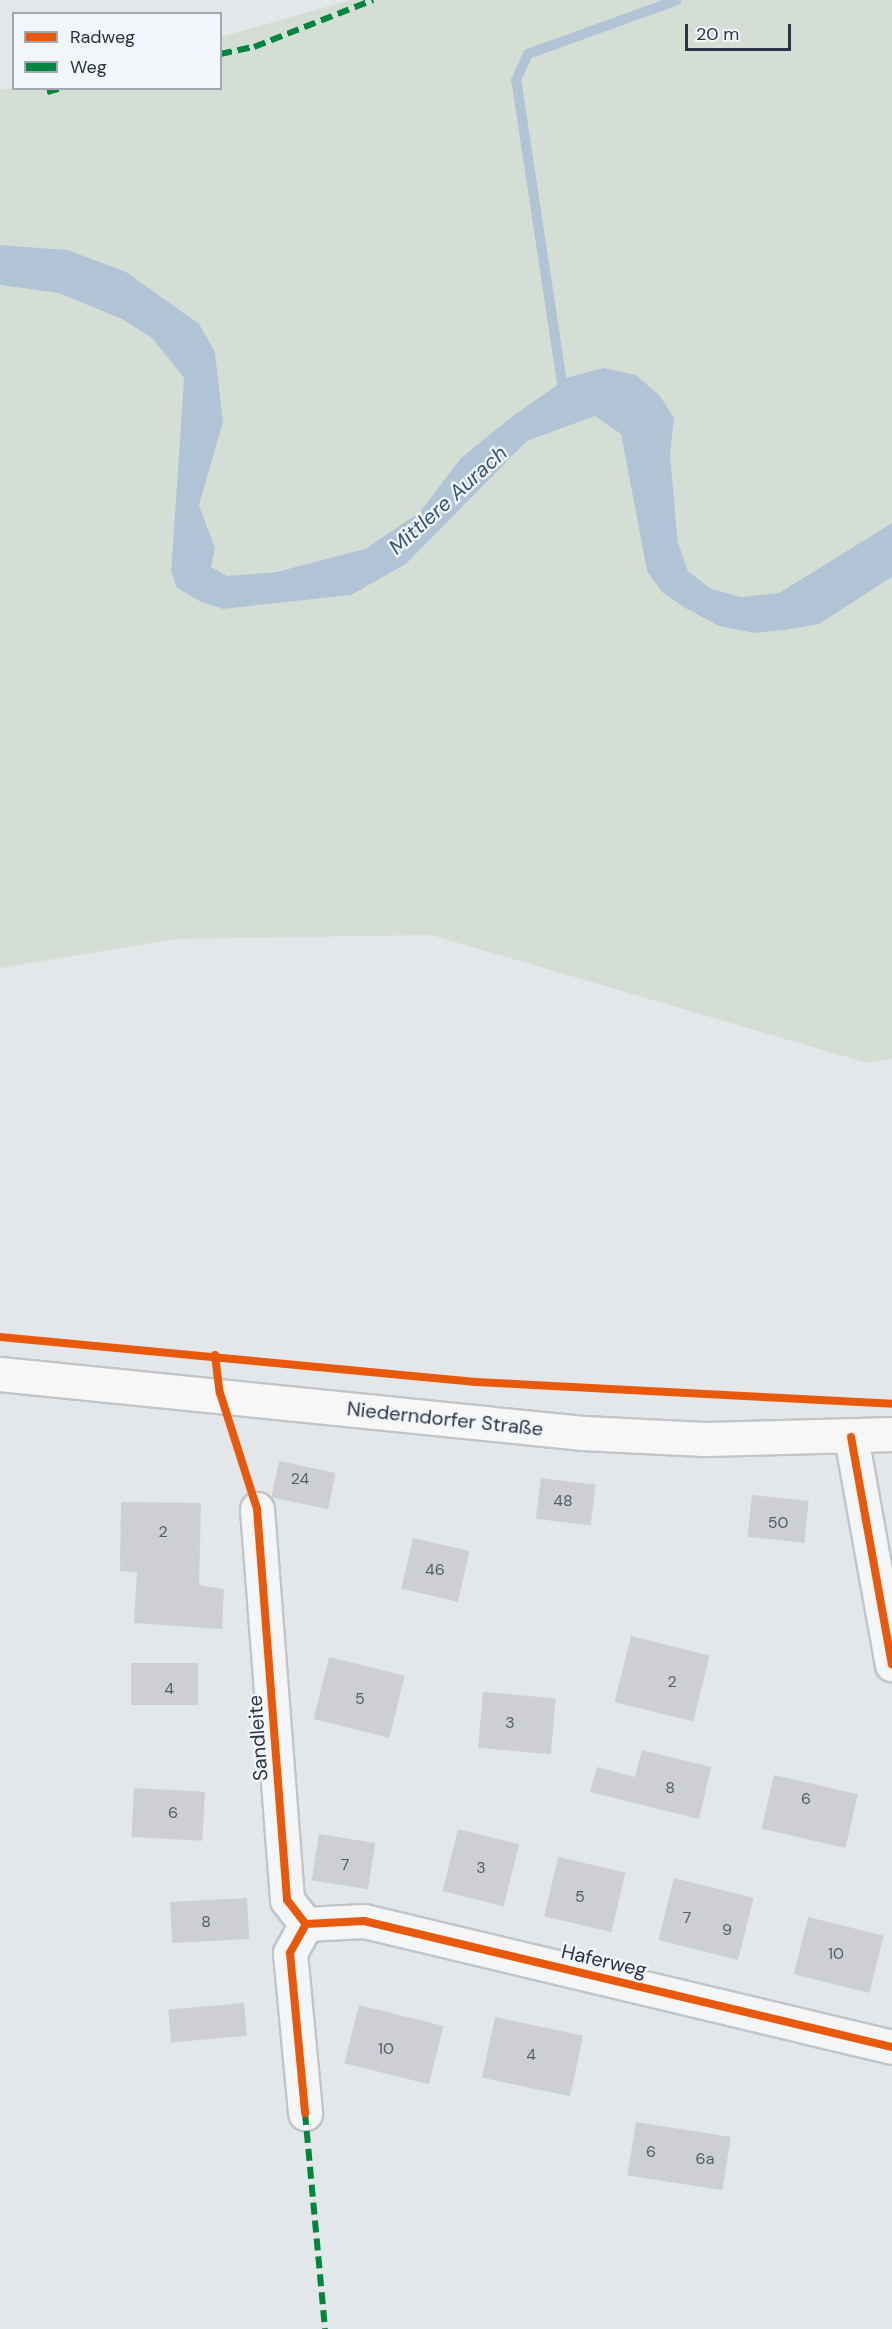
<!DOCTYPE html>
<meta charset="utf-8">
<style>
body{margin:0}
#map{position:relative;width:892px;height:2329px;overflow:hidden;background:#e4e7ea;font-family:"DM Sans",sans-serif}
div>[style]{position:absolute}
.green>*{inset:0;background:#d5ded5}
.water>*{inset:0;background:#b1c4d6}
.stream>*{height:10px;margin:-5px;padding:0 5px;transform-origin:5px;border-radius:5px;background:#b1c4d6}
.building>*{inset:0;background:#cdcfd2;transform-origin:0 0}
.roads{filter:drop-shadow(2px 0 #c2c5c8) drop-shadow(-2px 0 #c2c5c8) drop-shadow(0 2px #c2c5c8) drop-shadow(0 -2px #c2c5c8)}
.minor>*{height:33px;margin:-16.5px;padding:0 16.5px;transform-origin:16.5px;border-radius:16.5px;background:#f3f5f6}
.major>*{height:33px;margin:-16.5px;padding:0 16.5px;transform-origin:16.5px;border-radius:16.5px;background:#f7f7f8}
.quiet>*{height:6px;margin-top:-3px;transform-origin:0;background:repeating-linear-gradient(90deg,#00873e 0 12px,transparent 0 18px)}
.cycleway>*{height:8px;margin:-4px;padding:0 4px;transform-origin:4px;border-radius:4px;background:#e8590c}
span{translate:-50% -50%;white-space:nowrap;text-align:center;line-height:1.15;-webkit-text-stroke:4.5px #f2f5f9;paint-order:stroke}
.number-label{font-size:16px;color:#535c69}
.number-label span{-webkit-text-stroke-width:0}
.street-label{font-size:20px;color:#293445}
.water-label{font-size:21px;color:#2f547c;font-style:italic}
.legend{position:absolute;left:12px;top:12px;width:210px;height:78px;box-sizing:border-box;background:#f2f5f9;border:2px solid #a2a8b1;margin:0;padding:8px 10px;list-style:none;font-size:18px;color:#293445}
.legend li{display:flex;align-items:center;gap:12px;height:30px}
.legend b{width:30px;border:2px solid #a2a8b1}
.scale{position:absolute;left:685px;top:24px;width:106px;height:27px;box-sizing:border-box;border:3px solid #293445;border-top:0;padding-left:8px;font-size:18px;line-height:21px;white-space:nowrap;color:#293445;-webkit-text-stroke:4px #f2f5f9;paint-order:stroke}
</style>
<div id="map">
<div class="green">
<div style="clip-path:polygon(350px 0,892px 0,892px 523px,779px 593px,741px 597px,711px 589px,688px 571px,678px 543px,670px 455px,674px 418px,636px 375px,460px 459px,420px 512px,365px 549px,336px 560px,252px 575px,227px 576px,211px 567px,215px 548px,199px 505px,223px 422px,215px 352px,126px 272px,68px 250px,0 245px,0 89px,220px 88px,221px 37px)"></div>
<div style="clip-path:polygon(0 285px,58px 293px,122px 319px,152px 338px,184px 378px,171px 572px,177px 588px,201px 602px,223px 609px,351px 595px,406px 564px,527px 441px,595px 416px,621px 433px,647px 571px,687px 609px,719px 626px,754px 633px,785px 630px,819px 624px,892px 577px,892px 1059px,867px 1063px,431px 935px,175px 939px,0 968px)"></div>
</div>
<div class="water">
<div style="clip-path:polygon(0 245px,68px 250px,126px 272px,199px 324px,215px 352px,223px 422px,199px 505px,215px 548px,211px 567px,227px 576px,276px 572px,365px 549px,420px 512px,460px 459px,510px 418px,569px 377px,604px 368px,636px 375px,660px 396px,674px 418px,670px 455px,678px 543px,688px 571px,711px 589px,741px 597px,779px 593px,892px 523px,892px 577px,819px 624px,785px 630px,754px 633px,719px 626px,687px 609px,662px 592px,647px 571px,621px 434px,595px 416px,527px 441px,406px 564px,351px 595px,223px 609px,201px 602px,177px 588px,171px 572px,184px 378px,152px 338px,122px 319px,58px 293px,0 285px)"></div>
</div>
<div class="stream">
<div style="left:564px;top:396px;width:320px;rotate:-98.6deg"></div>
<div style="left:516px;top:80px;width:29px;rotate:-65deg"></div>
<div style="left:528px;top:54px;width:158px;rotate:-19.9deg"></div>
</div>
<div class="building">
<div style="left:279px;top:1461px;width:58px;height:37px;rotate:12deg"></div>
<div style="left:541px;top:1478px;width:55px;height:41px;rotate:7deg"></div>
<div style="left:752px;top:1495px;width:57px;height:42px;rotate:6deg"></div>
<div style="clip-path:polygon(121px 1502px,201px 1503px,199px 1585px,224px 1589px,222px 1629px,134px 1623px,137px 1572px,120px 1571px)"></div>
<div style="left:413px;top:1538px;width:58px;height:52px;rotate:13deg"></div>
<div style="left:631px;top:1636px;width:81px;height:68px;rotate:14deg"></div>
<div style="left:329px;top:1657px;width:78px;height:64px;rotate:14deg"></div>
<div style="left:131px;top:1663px;width:67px;height:42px"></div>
<div style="left:483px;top:1692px;width:73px;height:56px;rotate:5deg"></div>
<div style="clip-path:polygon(642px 1750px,711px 1767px,699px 1819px,590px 1792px,597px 1767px,635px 1777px)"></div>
<div style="left:774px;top:1775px;width:86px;height:55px;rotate:13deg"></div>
<div style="left:134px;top:1788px;width:71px;height:49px;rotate:3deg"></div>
<div style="left:458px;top:1829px;width:63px;height:64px;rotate:14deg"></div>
<div style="left:319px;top:1834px;width:57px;height:47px;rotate:9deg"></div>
<div style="left:558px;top:1857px;width:69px;height:61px;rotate:13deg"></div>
<div style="left:674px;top:1878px;width:82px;height:64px;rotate:14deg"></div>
<div style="left:247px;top:1898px;width:41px;height:77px;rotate:87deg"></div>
<div style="left:808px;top:1917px;width:78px;height:59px;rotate:14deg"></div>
<div style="left:244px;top:2003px;width:33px;height:76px;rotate:85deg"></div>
<div style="left:359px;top:2005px;width:87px;height:60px;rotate:14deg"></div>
<div style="left:495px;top:2017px;width:90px;height:62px;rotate:12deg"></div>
<div style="left:636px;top:2122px;width:96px;height:54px;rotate:9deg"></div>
</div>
<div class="roads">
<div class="minor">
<div style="left:851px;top:1437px;width:231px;rotate:79.8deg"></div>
<div style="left:257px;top:1509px;width:392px;rotate:85.6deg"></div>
<div style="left:287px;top:1900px;width:31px;rotate:52deg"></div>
<div style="left:306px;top:1924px;width:33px;rotate:119deg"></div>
<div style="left:290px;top:1953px;width:161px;rotate:84.6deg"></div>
<div style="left:306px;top:1924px;width:58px;rotate:-3deg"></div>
<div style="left:364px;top:1921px;width:543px;rotate:13.42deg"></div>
</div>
<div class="major">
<div style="left:0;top:1374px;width:586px;rotate:5.78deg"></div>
<div style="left:583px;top:1433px;width:121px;rotate:2.8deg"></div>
<div style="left:704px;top:1439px;width:188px;rotate:-1.5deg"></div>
</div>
</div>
<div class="quiet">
<div style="left:220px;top:54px;width:35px;rotate:-12deg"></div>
<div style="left:254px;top:47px;width:128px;rotate:-21.6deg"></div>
<div style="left:47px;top:92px;width:16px;rotate:-15deg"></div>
<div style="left:305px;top:2113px;width:217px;rotate:84.7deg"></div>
</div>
<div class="cycleway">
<div style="left:0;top:1337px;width:478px;rotate:5.4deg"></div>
<div style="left:476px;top:1382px;width:417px;rotate:3deg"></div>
<div style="left:215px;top:1355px;width:38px;rotate:83deg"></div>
<div style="left:220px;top:1393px;width:122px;rotate:72.3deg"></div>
<div style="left:257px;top:1509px;width:392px;rotate:85.6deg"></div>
<div style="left:287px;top:1900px;width:31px;rotate:52deg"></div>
<div style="left:306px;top:1924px;width:33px;rotate:119deg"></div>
<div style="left:290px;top:1953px;width:161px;rotate:84.6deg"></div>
<div style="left:851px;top:1437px;width:231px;rotate:79.8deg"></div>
<div style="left:306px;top:1924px;width:58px;rotate:-3deg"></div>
<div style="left:364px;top:1921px;width:543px;rotate:13.42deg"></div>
</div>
<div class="number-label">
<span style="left:300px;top:1479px">24</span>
<span style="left:563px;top:1501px">48</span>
<span style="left:778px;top:1523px">50</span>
<span style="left:163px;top:1532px">2</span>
<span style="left:435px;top:1570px">46</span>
<span style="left:672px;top:1682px">2</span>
<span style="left:169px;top:1689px">4</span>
<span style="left:360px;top:1699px">5</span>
<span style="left:510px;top:1723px">3</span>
<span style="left:670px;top:1788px">8</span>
<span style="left:806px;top:1799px">6</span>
<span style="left:173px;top:1813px">6</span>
<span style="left:345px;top:1865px">7</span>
<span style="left:481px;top:1868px">3</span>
<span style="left:580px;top:1897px">5</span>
<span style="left:687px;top:1918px">7</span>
<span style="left:206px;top:1922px">8</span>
<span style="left:727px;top:1930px">9</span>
<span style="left:836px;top:1954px">10</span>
<span style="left:386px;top:2049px">10</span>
<span style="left:531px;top:2055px">4</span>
<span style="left:651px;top:2152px">6</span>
<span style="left:705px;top:2159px">6a</span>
</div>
<div class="street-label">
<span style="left:445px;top:1419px;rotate:6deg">Niederndorfer Straße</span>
<span style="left:258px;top:1738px;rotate:-94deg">Sandleite</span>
<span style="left:604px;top:1961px;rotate:13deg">Haferweg</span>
</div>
<div class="water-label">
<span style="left:448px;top:500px;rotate:-42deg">Mittlere Aurach</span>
</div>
<ul class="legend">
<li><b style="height:8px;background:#e8590c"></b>Radweg</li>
<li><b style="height:8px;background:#00873e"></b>Weg</li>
</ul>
<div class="scale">20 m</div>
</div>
